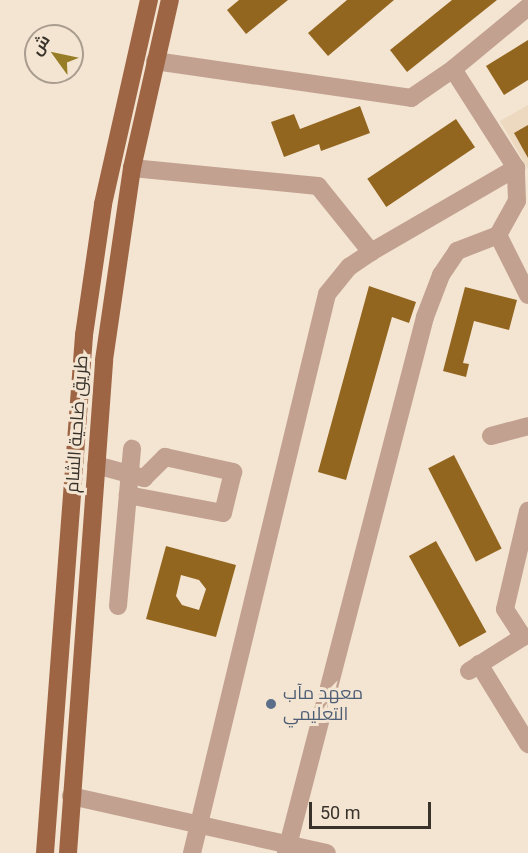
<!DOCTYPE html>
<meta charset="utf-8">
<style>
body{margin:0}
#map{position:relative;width:528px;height:853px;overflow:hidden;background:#f4e5d2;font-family:Roboto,Cairo,sans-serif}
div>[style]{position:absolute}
.built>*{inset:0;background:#ecd9c0}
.building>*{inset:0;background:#936620;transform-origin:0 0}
.minor>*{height:18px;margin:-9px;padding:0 9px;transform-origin:9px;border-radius:9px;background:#c2a190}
.major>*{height:18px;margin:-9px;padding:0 9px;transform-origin:9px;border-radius:9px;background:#9e6545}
.dots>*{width:16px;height:16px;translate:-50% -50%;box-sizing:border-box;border:3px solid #f4e5d2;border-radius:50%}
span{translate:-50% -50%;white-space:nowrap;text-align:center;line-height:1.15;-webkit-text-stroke:6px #f4e5d2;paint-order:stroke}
.street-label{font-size:18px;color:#38322b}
.service-label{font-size:18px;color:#4e5e75}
.left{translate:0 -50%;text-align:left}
.north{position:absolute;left:24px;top:24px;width:60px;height:60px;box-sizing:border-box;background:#f4e5d2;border:2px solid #a99d8f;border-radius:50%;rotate:303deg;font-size:16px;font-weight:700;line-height:24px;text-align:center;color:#38322b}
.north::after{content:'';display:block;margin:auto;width:21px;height:27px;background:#977e26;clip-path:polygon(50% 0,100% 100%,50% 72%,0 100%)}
.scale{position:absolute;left:309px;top:802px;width:122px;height:27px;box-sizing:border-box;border:3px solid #38322b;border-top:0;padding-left:8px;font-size:18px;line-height:21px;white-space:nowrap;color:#38322b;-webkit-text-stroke:4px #f4e5d2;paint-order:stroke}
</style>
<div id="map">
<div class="built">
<div style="clip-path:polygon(528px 105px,528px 169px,500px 121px)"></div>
</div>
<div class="building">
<div style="clip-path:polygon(239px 0,288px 0,246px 34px,227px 10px)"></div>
<div style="clip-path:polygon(347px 0,394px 0,328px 56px,308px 33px)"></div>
<div style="clip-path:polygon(452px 0,497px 0,407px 72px,390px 50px)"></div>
<div style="clip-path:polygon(528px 40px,528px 80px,504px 95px,486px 66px)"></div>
<div style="clip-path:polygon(360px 106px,370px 133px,321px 151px,319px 144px,284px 157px,271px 122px,294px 114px,300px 129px)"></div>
<div style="left:456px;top:119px;width:34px;height:107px;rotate:56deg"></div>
<div style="clip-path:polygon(528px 125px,528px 158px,514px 133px)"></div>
<div style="clip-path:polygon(369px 286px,416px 302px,409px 323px,392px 317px,346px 480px,318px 472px)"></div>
<div style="clip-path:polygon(465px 287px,517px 300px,509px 330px,474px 321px,463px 363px,469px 364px,466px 377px,443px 371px)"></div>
<div style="left:454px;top:455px;width:105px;height:29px;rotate:63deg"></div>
<div style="left:436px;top:541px;width:104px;height:31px;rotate:61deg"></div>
<div style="clip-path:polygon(evenodd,166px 546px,236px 565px,216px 637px,146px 619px,166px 546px,181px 575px,199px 580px,206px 589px,199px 610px,182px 605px,176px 596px,181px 575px)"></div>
</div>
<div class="minor">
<div style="left:155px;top:61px;width:259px;rotate:8.2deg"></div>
<div style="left:411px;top:98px;width:51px;rotate:-34.6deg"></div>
<div style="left:453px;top:69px;width:97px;rotate:-39.6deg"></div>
<div style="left:132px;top:168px;width:187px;rotate:5.5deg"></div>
<div style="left:318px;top:186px;width:85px;rotate:51.2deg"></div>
<div style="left:498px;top:235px;width:67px;rotate:63.4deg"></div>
<div style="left:491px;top:436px;width:38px;rotate:-15deg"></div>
<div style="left:96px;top:465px;width:50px;rotate:15.2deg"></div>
<div style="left:144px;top:478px;width:30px;rotate:-45deg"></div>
<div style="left:165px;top:457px;width:70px;rotate:12.4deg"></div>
<div style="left:233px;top:472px;width:42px;rotate:103.7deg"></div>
<div style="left:223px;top:513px;width:97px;rotate:-169.3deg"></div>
<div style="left:118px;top:606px;width:158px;rotate:-84.9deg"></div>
<div style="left:479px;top:664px;width:94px;rotate:58.5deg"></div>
<div style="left:469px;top:671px;width:64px;rotate:-32.2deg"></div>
<div style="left:523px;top:637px;width:33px;rotate:-123deg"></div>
<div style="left:505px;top:609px;width:101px;rotate:-76.8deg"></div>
<div style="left:71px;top:796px;width:262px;rotate:12.6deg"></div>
<div style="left:192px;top:853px;width:575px;rotate:-76.42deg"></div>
<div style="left:327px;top:294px;width:35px;rotate:-51deg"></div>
<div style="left:349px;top:267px;width:27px;rotate:-34deg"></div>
<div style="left:371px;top:252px;width:168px;rotate:-30.1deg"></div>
<div style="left:286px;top:853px;width:554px;rotate:-75.46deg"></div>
<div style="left:425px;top:317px;width:45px;rotate:-69.1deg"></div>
<div style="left:441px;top:275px;width:29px;rotate:-56deg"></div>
<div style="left:457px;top:251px;width:44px;rotate:-21.3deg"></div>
<div style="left:498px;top:235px;width:39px;rotate:-61deg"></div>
<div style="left:517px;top:201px;width:33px;rotate:-92deg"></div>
<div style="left:516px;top:168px;width:117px;rotate:-122.5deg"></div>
</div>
<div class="major">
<div style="left:45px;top:853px;width:519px;rotate:-85.69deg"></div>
<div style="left:84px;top:335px;width:132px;rotate:-81.7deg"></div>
<div style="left:103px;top:204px;width:209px;rotate:-77.3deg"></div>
<div style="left:68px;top:853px;width:494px;rotate:-85.8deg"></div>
<div style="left:104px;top:360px;width:194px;rotate:-81.7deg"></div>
<div style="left:132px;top:168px;width:172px;rotate:-77.3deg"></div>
</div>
<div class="dots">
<div style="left:271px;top:704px;background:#5c6f8a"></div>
</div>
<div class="street-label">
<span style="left:77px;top:424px;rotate:-86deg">طريق ضاحية الشام</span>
</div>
<div class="service-label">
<span class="left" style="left:283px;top:704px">معهد مآب<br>التعليمي</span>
</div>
<div class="north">ش</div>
<div class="scale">50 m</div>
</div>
